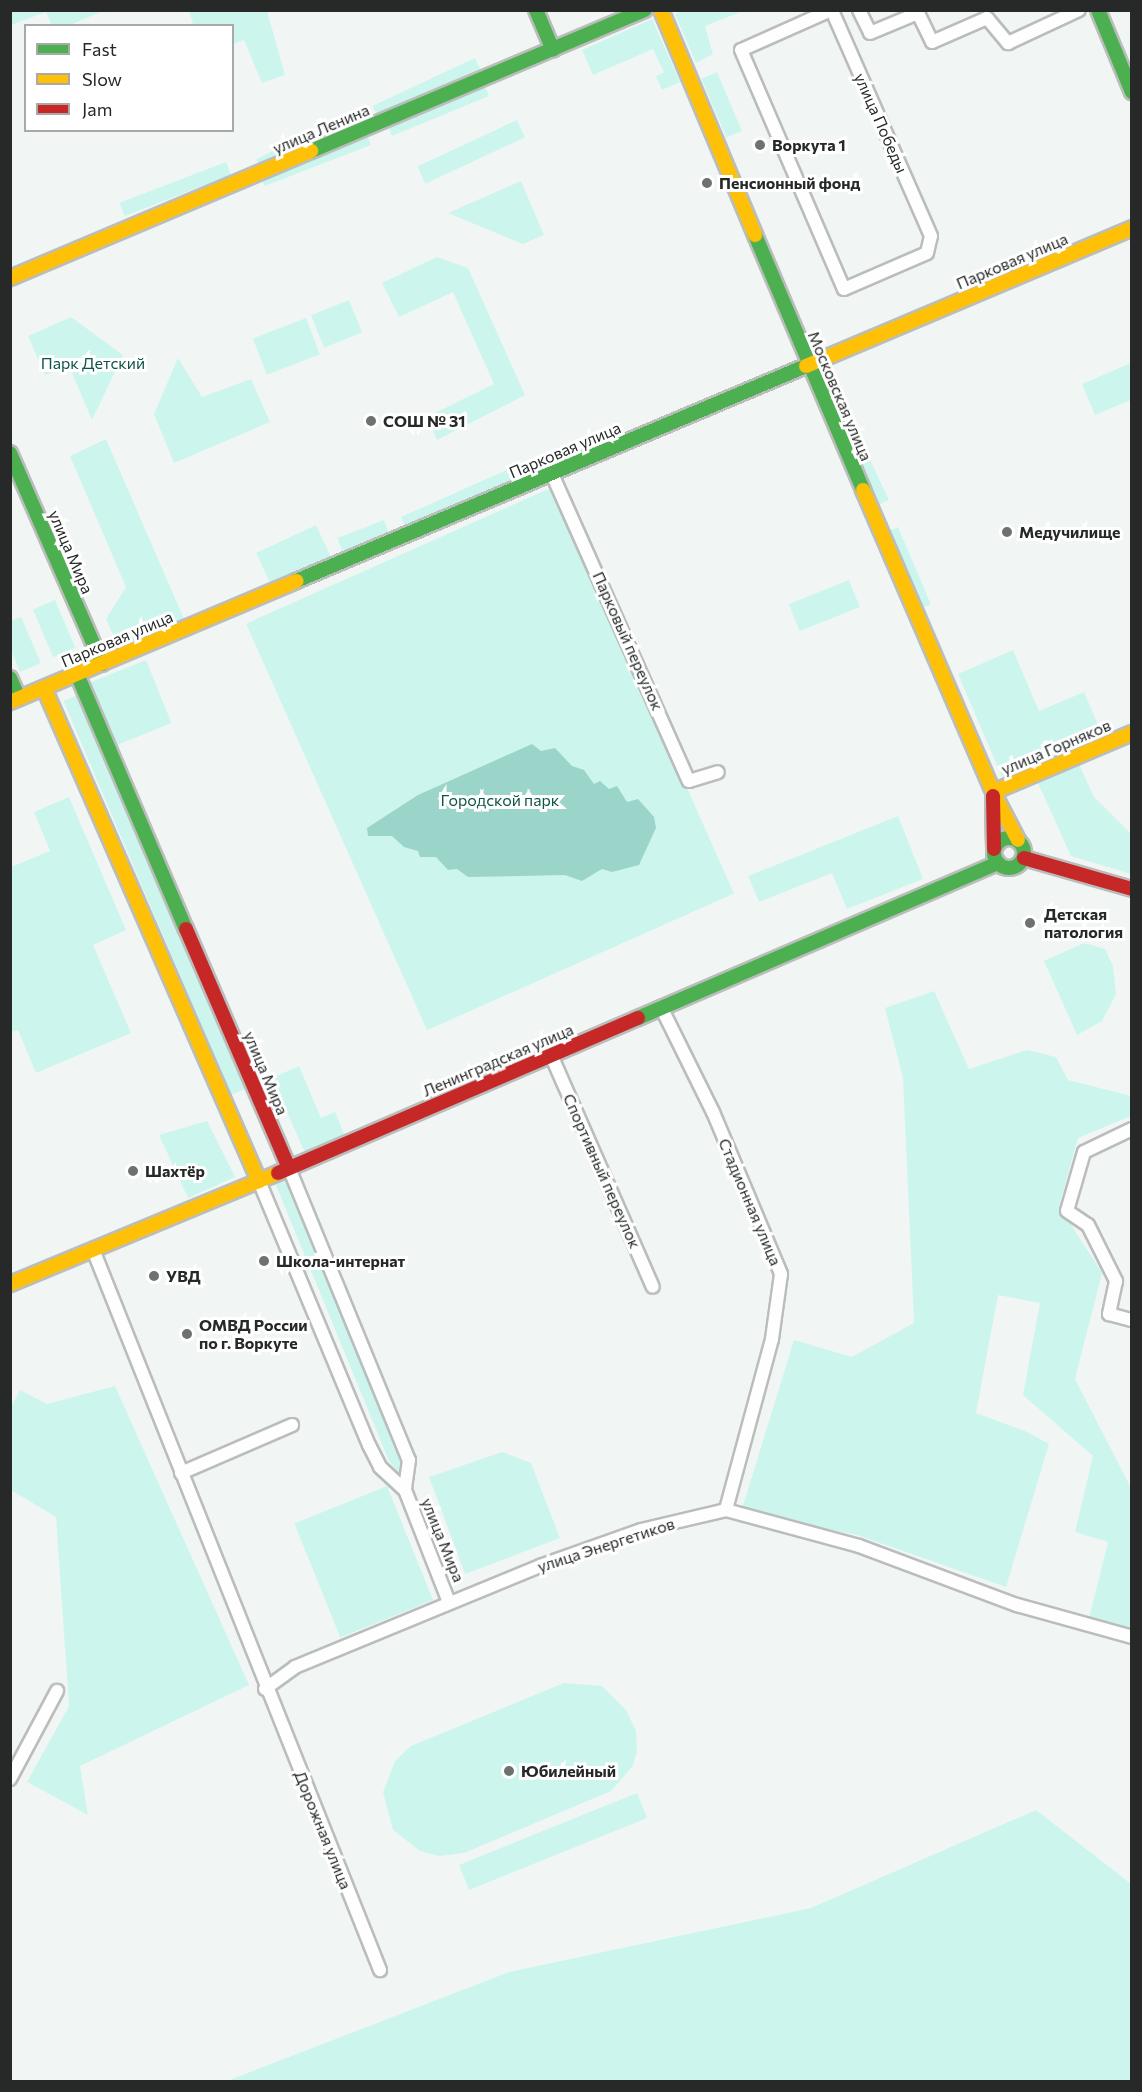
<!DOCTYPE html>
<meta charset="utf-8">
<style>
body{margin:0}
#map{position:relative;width:1142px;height:2092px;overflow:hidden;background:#f1f6f4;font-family:Commissioner,sans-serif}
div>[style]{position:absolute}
.green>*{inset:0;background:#ccf6ed;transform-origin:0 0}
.water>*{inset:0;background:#9bd5c9}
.roads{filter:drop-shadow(2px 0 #babdbc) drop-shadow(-2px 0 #babdbc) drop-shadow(0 2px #babdbc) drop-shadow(0 -2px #babdbc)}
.street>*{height:12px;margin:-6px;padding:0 6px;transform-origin:6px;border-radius:6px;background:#fdfefd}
.fast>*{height:14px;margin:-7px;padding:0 7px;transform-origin:7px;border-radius:7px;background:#4caf50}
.fast>.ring{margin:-7px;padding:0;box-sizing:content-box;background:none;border:14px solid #4caf50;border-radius:50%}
.slow>*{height:14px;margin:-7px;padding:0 7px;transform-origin:7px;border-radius:7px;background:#ffc107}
.jam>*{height:14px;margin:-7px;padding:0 7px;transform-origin:7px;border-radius:7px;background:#c62828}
.dots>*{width:16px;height:16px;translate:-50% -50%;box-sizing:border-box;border:3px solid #fff;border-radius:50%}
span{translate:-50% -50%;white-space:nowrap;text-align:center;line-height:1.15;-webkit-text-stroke:6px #fff;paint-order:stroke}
.street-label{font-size:16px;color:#262928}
.poi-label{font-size:16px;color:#262928;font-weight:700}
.left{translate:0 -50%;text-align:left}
.park-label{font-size:16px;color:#0e544a}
.frame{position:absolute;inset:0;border:12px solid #262928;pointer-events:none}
.legend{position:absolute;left:24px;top:24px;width:210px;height:108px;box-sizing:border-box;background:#fff;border:2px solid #a8a9a9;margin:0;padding:8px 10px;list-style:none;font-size:18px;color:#262928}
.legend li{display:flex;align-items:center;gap:12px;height:30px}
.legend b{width:30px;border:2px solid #a8a9a9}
</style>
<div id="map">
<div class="green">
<div style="clip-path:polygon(11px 10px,103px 10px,103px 11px,70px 25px,52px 26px,46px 12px,11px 25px)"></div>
<div style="clip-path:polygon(684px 10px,743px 10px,743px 11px,705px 26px,713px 54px,696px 63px,675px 14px)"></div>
<div style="clip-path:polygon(189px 11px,267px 11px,285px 75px,262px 83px,244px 40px,233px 44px,232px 26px,188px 25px,193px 23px)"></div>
<div style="clip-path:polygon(652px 19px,680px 82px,662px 90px,656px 76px,664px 72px,653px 49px,593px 75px,582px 50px)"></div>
<div style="left:475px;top:58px;width:14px;height:113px;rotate:65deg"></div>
<div style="left:717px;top:72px;width:64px;height:17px;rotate:67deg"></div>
<div style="clip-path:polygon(484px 83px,489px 96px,392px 136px,388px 125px)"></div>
<div style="left:357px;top:108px;width:13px;height:113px;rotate:63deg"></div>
<div style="left:517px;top:120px;width:19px;height:110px;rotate:65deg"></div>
<div style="left:366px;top:132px;width:14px;height:114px;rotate:69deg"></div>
<div style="left:226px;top:162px;width:14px;height:114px;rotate:69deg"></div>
<div style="clip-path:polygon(521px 181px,544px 235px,523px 244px,448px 213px)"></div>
<div style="clip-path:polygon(437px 257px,468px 268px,525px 395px,437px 440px,427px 417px,494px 384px,453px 292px,399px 317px,382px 283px)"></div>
<div style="left:349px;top:300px;width:35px;height:41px;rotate:68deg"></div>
<div style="clip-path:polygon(71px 317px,123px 355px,92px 420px,69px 366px,45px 375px,28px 336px)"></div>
<div style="left:306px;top:318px;width:39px;height:57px;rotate:69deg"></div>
<div style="clip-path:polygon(178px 358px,202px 397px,251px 379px,270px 422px,174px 463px,154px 414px)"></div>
<div style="clip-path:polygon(1131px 363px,1131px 400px,1095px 415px,1082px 384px)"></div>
<div style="clip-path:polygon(106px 439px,184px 619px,119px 648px,106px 619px,126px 587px,70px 456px)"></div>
<div style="left:866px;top:451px;width:54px;height:12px;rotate:65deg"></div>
<div style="left:538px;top:456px;width:17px;height:150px;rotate:66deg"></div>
<div style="left:553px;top:487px;width:445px;height:336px;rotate:66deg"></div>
<div style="left:384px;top:520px;width:17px;height:50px;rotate:69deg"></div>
<div style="left:316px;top:525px;width:35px;height:66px;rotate:65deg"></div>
<div style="left:898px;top:527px;width:84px;height:13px;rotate:67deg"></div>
<div style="left:849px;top:580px;width:29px;height:65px;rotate:68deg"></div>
<div style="left:55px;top:600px;width:52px;height:24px;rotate:67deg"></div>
<div style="clip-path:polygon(21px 617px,41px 663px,20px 672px,11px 650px,10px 621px)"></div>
<div style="clip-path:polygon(1013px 650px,1039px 711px,1084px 692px,1102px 734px,1002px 777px,958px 674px)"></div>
<div style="left:146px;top:660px;width:68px;height:61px;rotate:68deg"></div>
<div style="left:80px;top:694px;width:428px;height:18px;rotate:67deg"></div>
<div style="clip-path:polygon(1078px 762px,1094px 797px,1131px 834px,1131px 874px,1071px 856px,1037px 781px)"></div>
<div style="clip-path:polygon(69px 797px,126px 930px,93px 945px,131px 1033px,36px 1073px,18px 1030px,11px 1032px,11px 867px,50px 851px,34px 812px)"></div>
<div style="clip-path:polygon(898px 816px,923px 879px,847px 909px,832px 873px,759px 902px,748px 876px)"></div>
<div style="clip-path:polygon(1084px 943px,1105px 949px,1113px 966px,1116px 994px,1102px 1021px,1077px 1035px,1044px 961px)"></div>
<div style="clip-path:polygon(934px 991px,969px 1069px,1027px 1050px,1056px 1057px,1068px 1080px,1131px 1096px,1131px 1116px,1078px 1138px,1059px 1206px,1102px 1273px,1075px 1379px,1131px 1488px,1131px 1628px,1089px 1618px,1108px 1542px,1075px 1532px,1093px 1456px,1023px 1395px,1040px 1303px,998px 1295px,976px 1413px,1025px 1431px,1049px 1444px,1006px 1587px,857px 1535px,741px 1512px,794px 1340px,852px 1357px,914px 1323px,903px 1078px,885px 1008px)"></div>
<div style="clip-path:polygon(299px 1066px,321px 1118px,335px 1112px,345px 1136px,305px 1153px,272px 1078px)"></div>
<div style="clip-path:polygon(207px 1121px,235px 1177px,188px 1198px,159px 1135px)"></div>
<div style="clip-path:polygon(289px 1177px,406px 1460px,407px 1483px,389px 1461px,275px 1183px)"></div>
<div style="clip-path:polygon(115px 1386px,249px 1685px,80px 1766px,88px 1815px,27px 1782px,69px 1706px,56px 1517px,11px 1490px,11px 1407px,20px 1390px,47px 1404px)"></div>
<div style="clip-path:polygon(502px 1452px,531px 1463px,560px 1538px,465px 1574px,429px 1477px)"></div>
<div style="left:387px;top:1486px;width:123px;height:100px;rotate:68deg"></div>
<div style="clip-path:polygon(564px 1683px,602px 1686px,626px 1710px,636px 1731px,637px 1752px,632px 1767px,611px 1791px,464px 1853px,439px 1856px,420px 1851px,393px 1830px,383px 1792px,395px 1761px,411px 1746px)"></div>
<div style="left:637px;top:1793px;width:27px;height:192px;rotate:68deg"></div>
<div style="clip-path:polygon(1036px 1810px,1131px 1884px,1131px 2081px,227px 2081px,509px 1972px,811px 1908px)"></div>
</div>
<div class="water">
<div style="clip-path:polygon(532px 744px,541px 751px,555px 748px,572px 766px,584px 770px,594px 784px,600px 781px,609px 789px,617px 786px,627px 802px,638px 799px,654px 817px,656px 828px,639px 865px,612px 872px,602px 869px,582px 881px,565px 875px,468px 877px,457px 869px,448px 870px,436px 857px,420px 857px,418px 851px,404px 847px,392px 836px,368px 836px,367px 828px,418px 795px)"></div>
</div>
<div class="roads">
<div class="street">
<div style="left:831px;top:10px;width:98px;rotate:156deg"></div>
<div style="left:741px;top:50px;width:260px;rotate:66.7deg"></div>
<div style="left:844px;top:289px;width:90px;rotate:-23.4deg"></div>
<div style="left:927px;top:253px;width:17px;rotate:-77deg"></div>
<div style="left:931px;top:236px;width:247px;rotate:-113.7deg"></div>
<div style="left:859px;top:10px;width:25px;rotate:64deg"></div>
<div style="left:870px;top:33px;width:52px;rotate:-22.6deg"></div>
<div style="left:918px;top:13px;width:32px;rotate:64deg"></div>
<div style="left:932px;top:42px;width:60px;rotate:-23.6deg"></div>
<div style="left:987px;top:18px;width:33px;rotate:50deg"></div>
<div style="left:1008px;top:43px;width:78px;rotate:-24.9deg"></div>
<div style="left:552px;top:474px;width:336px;rotate:66deg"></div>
<div style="left:689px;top:781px;width:30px;rotate:-17deg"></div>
<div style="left:661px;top:1007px;width:117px;rotate:63.7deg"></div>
<div style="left:713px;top:1112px;width:176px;rotate:67.2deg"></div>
<div style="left:781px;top:1274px;width:66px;rotate:97.9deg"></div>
<div style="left:772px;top:1339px;width:177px;rotate:105.1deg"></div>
<div style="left:551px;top:1055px;width:253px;rotate:66.3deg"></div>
<div style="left:1132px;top:1129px;width:53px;rotate:154.4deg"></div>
<div style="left:1084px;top:1152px;width:61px;rotate:106.1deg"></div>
<div style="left:1067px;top:1211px;width:25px;rotate:34deg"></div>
<div style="left:1088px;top:1225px;width:63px;rotate:63.4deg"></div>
<div style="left:1116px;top:1281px;width:34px;rotate:102deg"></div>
<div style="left:1109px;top:1314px;width:24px;rotate:15deg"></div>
<div style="left:289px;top:1168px;width:316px;rotate:67.7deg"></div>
<div style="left:409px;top:1460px;width:30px;rotate:98deg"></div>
<div style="left:259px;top:1181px;width:286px;rotate:67.4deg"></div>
<div style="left:369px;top:1445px;width:25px;rotate:63deg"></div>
<div style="left:380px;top:1467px;width:34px;rotate:43deg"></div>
<div style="left:405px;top:1490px;width:120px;rotate:68.6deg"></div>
<div style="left:94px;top:1252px;width:773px;rotate:68.28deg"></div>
<div style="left:181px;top:1473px;width:121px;rotate:-23.4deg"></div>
<div style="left:265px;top:1689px;width:37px;rotate:-36deg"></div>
<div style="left:295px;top:1667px;width:265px;rotate:-22.4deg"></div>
<div style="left:540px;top:1566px;width:107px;rotate:-19.6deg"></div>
<div style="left:641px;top:1530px;width:87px;rotate:-13.2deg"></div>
<div style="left:726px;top:1510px;width:138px;rotate:15.1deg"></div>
<div style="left:859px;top:1546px;width:169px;rotate:20.5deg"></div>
<div style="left:1017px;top:1605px;width:119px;rotate:15.5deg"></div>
<div style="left:10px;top:1779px;width:100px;rotate:-61.9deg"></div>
</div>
<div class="fast">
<div style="left:536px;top:10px;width:43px;rotate:67deg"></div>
<div style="left:1098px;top:10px;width:89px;rotate:67.5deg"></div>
<div style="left:311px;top:151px;width:362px;rotate:-22.9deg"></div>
<div style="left:755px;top:235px;width:277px;rotate:67deg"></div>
<div style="left:10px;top:453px;width:230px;rotate:66.4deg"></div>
<div style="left:296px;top:581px;width:553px;rotate:-22.86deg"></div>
<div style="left:77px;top:674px;width:277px;rotate:66.9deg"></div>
<div style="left:10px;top:678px;width:22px;rotate:66deg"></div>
<div class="ring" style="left:994px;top:838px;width:16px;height:16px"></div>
<div style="left:638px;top:1018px;width:392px;rotate:-23.3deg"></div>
</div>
<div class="slow">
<div style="left:661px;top:10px;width:244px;rotate:67.3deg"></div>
<div style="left:10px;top:278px;width:327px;rotate:-22.9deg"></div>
<div style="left:806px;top:366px;width:354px;rotate:-22.9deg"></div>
<div style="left:863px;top:490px;width:329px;rotate:66.7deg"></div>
<div style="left:993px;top:792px;width:54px;rotate:62.5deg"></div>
<div style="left:44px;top:688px;width:538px;rotate:66.44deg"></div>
<div style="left:10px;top:702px;width:311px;rotate:-22.9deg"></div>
<div style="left:993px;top:792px;width:151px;rotate:-23deg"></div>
<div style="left:10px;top:1284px;width:290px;rotate:-22.5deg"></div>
</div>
<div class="jam">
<div style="left:993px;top:796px;width:53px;rotate:88.9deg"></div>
<div style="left:1024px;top:858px;width:112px;rotate:16deg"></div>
<div style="left:186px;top:929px;width:260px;rotate:66.7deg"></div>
<div style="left:278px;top:1173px;width:392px;rotate:-23.3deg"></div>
</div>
</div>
<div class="dots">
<div style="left:760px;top:145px;background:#6d716f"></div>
<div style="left:707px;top:183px;background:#6d716f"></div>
<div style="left:371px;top:421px;background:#6d716f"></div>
<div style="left:1007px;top:532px;background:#6d716f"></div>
<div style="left:1030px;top:923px;background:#6d716f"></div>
<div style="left:133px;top:1171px;background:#6d716f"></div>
<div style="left:264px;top:1261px;background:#6d716f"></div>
<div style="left:154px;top:1276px;background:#6d716f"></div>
<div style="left:187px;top:1334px;background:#6d716f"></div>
<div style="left:509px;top:1771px;background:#6d716f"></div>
</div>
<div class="street-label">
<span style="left:881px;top:123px;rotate:66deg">улица Победы</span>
<span style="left:321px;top:129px;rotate:-23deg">улица Ленина</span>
<span style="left:1012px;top:261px;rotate:-23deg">Парковая улица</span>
<span style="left:840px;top:396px;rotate:67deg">Московская улица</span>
<span style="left:565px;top:450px;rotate:-23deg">Парковая улица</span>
<span style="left:71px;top:552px;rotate:67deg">улица Мира</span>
<span style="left:117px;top:639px;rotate:-23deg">Парковая улица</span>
<span style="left:628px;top:641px;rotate:66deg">Парковый переулок</span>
<span style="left:1056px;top:747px;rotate:-23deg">улица Горняков</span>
<span style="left:498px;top:1060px;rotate:-23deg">Ленинградская улица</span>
<span style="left:266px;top:1073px;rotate:67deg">улица Мира</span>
<span style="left:602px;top:1171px;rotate:66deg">Спортивный переулок</span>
<span style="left:750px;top:1202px;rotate:67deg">Стадионная улица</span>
<span style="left:443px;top:1540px;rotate:68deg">улица Мира</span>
<span style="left:606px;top:1545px;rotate:-18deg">улица Энергетиков</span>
<span style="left:323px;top:1830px;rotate:68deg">Дорожная улица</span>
</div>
<div class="poi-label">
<span class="left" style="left:772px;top:145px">Воркута 1</span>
<span class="left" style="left:719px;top:183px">Пенсионный фонд</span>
<span class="left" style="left:383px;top:421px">СОШ № 31</span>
<span class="left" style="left:1019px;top:532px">Медучилище</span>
<span class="left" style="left:1044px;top:923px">Детская<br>патология</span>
<span class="left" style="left:145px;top:1171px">Шахтёр</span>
<span class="left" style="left:276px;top:1261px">Школа-интернат</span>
<span class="left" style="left:166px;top:1276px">УВД</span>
<span class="left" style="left:199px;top:1334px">ОМВД России<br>по г. Воркуте</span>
<span class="left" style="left:521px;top:1771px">Юбилейный</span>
</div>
<div class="park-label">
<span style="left:93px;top:363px">Парк Детский</span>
<span style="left:500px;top:800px">Городской парк</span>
</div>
<div class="frame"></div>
<ul class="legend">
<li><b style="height:8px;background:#4caf50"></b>Fast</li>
<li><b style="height:8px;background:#ffc107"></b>Slow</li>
<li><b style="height:8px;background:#c62828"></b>Jam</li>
</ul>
</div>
